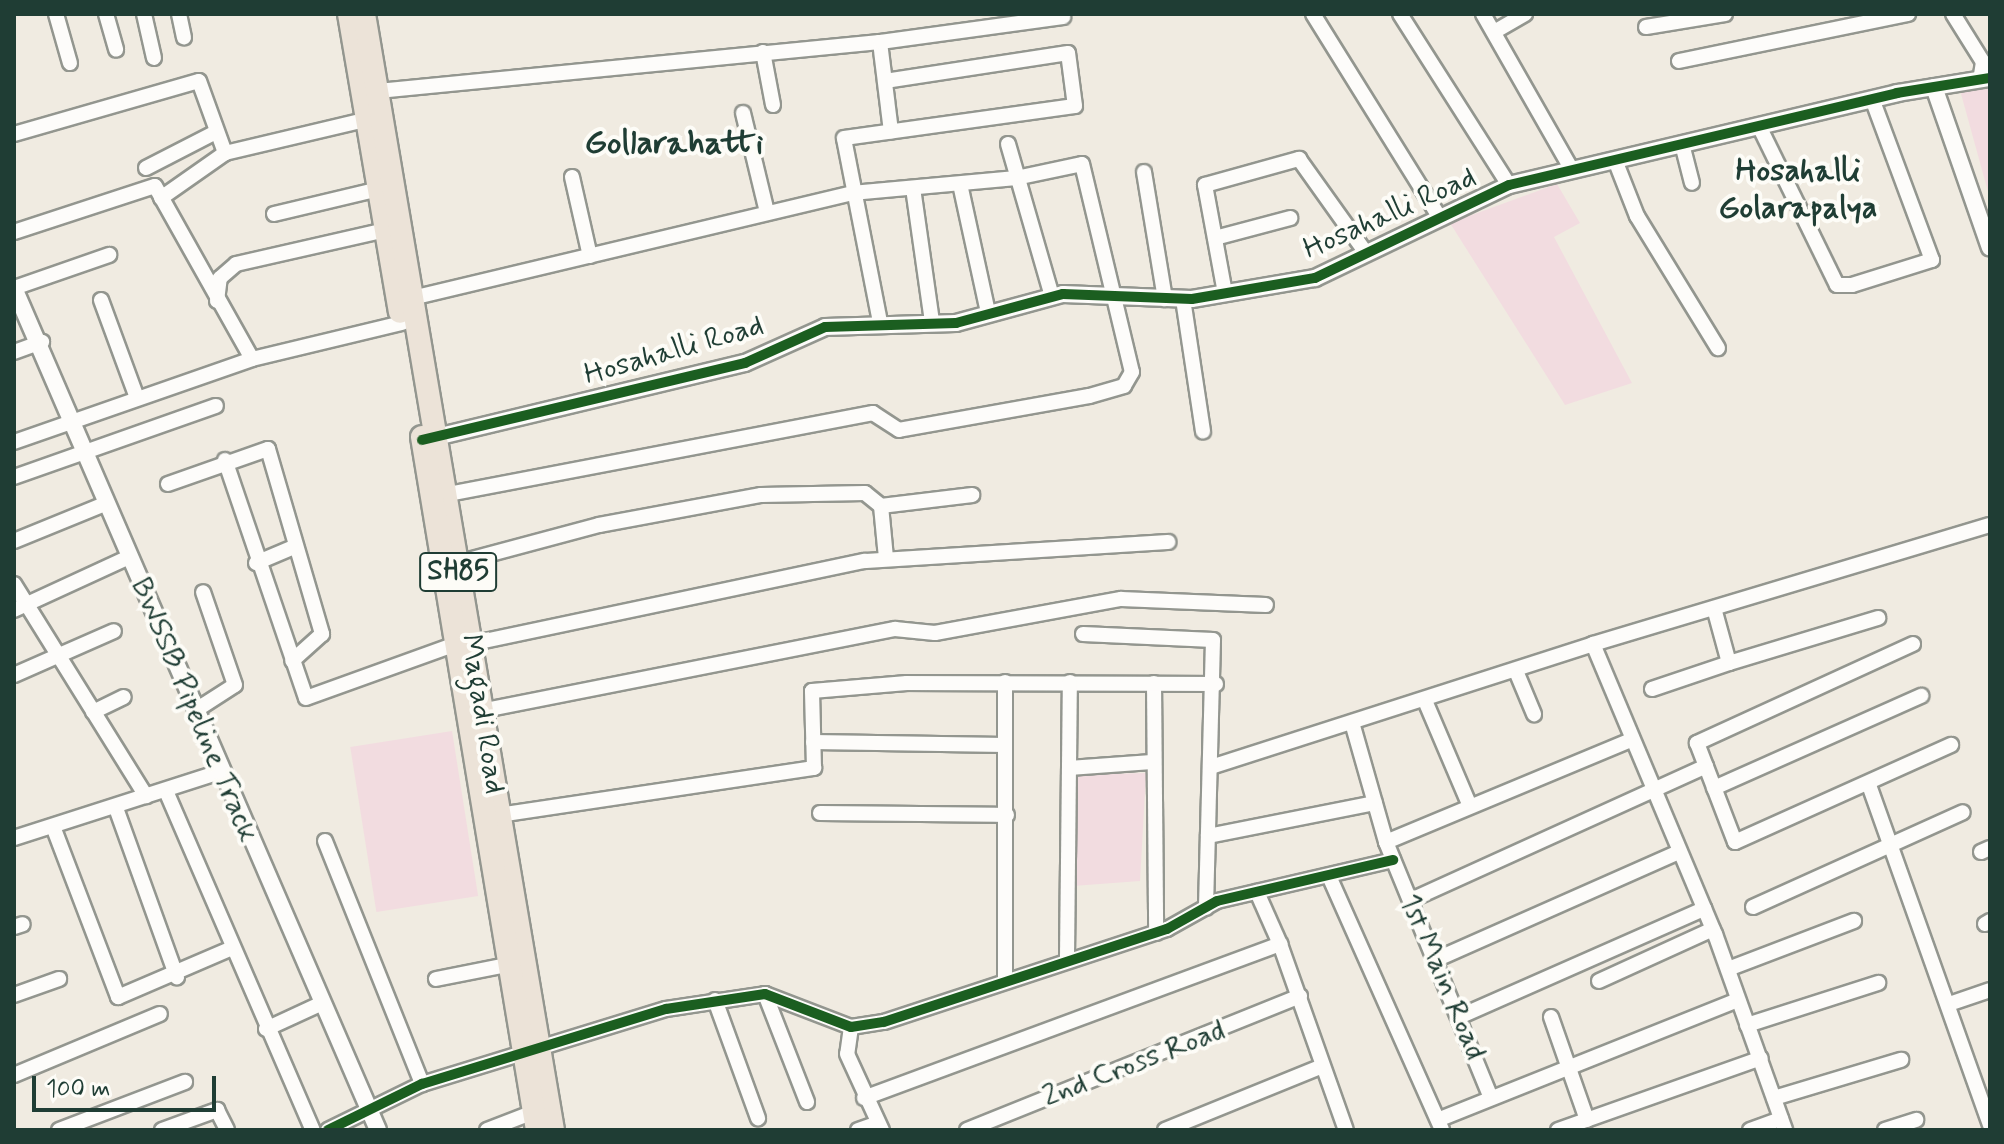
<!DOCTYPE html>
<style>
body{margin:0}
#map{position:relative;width:2004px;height:1144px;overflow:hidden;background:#f0ebe1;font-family:Mynerve,sans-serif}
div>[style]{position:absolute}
.built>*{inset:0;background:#f2dce0;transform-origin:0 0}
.roads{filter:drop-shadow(2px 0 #93968f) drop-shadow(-2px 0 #93968f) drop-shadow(0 2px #93968f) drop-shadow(0 -2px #93968f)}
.minor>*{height:14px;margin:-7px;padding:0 7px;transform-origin:7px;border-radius:7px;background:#fdfcfa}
.tertiary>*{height:16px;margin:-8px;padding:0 8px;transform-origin:8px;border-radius:8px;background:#fdfcfa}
.primary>*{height:22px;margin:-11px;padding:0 11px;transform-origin:11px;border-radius:11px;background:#ece3d8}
.cycleway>*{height:10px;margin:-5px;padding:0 5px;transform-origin:5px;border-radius:5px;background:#1b5e20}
span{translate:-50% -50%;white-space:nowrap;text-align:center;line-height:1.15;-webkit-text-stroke:8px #fdfcf7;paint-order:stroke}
.shield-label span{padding:2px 6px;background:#fdfcf7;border:2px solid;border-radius:6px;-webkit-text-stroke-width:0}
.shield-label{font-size:28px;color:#1f3d34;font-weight:700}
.street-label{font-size:30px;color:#1f3d34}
.neighbourhood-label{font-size:32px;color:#1f3d34;font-weight:700}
.quarter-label{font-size:34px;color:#1f3d34;font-weight:700}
.frame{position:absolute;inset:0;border:16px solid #1f3d34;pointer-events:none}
.scale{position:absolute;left:32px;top:1076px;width:184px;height:36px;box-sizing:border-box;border:4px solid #1f3d34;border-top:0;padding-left:10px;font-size:24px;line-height:28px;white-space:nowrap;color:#1f3d34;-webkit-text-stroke:6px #fdfcf7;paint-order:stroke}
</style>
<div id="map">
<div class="built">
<div style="clip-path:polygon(1990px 85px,1990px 199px,1960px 90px)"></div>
<div style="clip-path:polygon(1557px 184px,1580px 223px,1554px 237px,1632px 383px,1565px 405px,1450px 223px)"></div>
<div style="left:452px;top:731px;width:167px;height:103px;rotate:81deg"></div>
<div style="clip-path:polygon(1146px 773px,1140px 881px,1073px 886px,1075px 775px)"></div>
</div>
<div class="roads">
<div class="minor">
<div style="left:56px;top:14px;width:51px;rotate:74.1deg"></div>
<div style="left:106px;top:14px;width:37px;rotate:74deg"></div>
<div style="left:144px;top:14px;width:45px;rotate:77.2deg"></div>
<div style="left:179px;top:14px;width:24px;rotate:78deg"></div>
<div style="left:1313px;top:14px;width:240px;rotate:58.1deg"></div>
<div style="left:1400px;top:14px;width:203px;rotate:57.5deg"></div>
<div style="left:1483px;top:14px;width:180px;rotate:60.3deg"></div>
<div style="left:1953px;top:14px;width:57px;rotate:58deg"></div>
<div style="left:1983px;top:62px;width:18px;rotate:99deg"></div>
<div style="left:1646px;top:27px;width:80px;rotate:-9.3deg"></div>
<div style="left:1494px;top:32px;width:36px;rotate:-30deg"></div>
<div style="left:880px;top:42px;width:90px;rotate:83deg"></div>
<div style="left:763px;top:52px;width:54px;rotate:79.3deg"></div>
<div style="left:1679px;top:61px;width:234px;rotate:-11.6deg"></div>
<div style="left:378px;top:91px;width:504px;rotate:-5.57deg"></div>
<div style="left:880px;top:42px;width:185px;rotate:-7.8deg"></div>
<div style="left:743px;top:113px;width:102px;rotate:76.4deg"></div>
<div style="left:1759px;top:126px;width:177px;rotate:63.9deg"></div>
<div style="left:1837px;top:285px;width:15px"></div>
<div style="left:1852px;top:285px;width:84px;rotate:-17.4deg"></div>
<div style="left:1932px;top:260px;width:172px;rotate:-110.4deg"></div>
<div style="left:14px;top:134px;width:192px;rotate:-16deg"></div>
<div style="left:199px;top:81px;width:77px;rotate:70.1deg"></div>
<div style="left:1008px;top:144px;width:158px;rotate:73.9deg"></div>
<div style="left:1682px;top:144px;width:40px;rotate:75.6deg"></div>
<div style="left:1615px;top:160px;width:60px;rotate:68.6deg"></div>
<div style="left:1637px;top:216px;width:155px;rotate:58.5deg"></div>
<div style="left:146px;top:168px;width:79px;rotate:-27.2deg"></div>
<div style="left:1144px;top:172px;width:129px;rotate:80.6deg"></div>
<div style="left:572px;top:177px;width:81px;rotate:77.2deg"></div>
<div style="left:960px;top:184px;width:131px;rotate:77.7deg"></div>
<div style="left:913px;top:188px;width:134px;rotate:81.9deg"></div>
<div style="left:161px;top:198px;width:78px;rotate:-35.1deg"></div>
<div style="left:225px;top:153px;width:144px;rotate:-13.3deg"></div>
<div style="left:274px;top:214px;width:108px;rotate:-13.4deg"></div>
<div style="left:14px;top:232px;width:148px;rotate:-18.1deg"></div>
<div style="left:155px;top:186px;width:198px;rotate:60.7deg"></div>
<div style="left:1215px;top:238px;width:78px;rotate:-14.9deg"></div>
<div style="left:14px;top:288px;width:101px;rotate:-19.2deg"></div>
<div style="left:1225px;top:293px;width:110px;rotate:-100.5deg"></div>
<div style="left:1205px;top:185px;width:98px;rotate:-15.5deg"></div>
<div style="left:1299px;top:159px;width:115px;rotate:54.5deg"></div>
<div style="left:412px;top:298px;width:452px;rotate:-13.4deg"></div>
<div style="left:852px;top:193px;width:165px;rotate:-5.2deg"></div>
<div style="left:1016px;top:178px;width:67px;rotate:-12deg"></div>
<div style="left:1082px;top:164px;width:214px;rotate:76.5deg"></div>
<div style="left:1132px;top:372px;width:16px;rotate:120deg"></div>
<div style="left:1124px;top:386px;width:36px;rotate:164deg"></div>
<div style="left:1089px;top:396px;width:193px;rotate:169.9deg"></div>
<div style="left:899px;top:430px;width:31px;rotate:-147deg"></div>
<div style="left:873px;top:413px;width:433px;rotate:169.2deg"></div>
<div style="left:1183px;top:299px;width:134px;rotate:81.4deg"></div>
<div style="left:101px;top:300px;width:104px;rotate:69.8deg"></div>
<div style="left:217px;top:301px;width:23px;rotate:-83deg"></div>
<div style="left:220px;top:278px;width:21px;rotate:-41deg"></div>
<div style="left:236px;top:264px;width:154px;rotate:-12.8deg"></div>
<div style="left:880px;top:322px;width:187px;rotate:-101.1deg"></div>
<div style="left:844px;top:138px;width:233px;rotate:-7.9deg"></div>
<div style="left:1075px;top:106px;width:53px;rotate:-97.5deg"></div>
<div style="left:1068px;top:53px;width:185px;rotate:171.3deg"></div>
<div style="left:14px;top:352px;width:30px;rotate:-20deg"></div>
<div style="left:14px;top:442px;width:252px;rotate:-19.2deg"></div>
<div style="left:252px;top:359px;width:154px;rotate:-13.5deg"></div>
<div style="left:225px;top:460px;width:251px;rotate:71.2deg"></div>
<div style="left:306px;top:698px;width:156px;rotate:-19.8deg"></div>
<div style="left:14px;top:477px;width:214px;rotate:-19.4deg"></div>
<div style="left:168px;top:484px;width:106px;rotate:-19.3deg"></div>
<div style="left:268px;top:449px;width:193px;rotate:73.7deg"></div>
<div style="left:322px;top:634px;width:40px;rotate:138deg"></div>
<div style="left:881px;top:506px;width:92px;rotate:-6.9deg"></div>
<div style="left:881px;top:506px;width:52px;rotate:84.5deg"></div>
<div style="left:14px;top:541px;width:100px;rotate:-22.2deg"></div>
<div style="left:256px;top:563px;width:43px;rotate:-23deg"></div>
<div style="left:457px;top:563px;width:147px;rotate:-15deg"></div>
<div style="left:599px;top:525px;width:165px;rotate:-10.5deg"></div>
<div style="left:761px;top:495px;width:104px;rotate:-1.1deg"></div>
<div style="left:865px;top:493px;width:21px;rotate:39deg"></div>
<div style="left:14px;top:584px;width:250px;rotate:58.1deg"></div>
<div style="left:1714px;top:608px;width:57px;rotate:74.7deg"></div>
<div style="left:1729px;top:663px;width:156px;rotate:-16.8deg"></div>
<div style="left:14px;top:610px;width:127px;rotate:-24.7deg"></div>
<div style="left:1083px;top:634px;width:130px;rotate:2.6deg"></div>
<div style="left:1213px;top:640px;width:268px;rotate:91.5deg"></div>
<div style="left:470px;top:644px;width:404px;rotate:-11.9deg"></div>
<div style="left:865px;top:561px;width:304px;rotate:-3.6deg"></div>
<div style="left:1593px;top:644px;width:414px;rotate:-16.7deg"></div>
<div style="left:1913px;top:644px;width:238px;rotate:155.4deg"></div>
<div style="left:1697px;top:743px;width:106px;rotate:69deg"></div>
<div style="left:1735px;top:842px;width:237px;rotate:-24.2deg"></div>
<div style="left:1516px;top:671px;width:47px;rotate:67.3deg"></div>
<div style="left:14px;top:675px;width:109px;rotate:-23.7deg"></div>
<div style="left:1154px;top:683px;width:250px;rotate:89.5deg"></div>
<div style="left:1652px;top:689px;width:81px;rotate:-18.7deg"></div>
<div style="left:1426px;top:703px;width:110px;rotate:66.9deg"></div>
<div style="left:196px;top:710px;width:46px;rotate:-32.7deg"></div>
<div style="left:235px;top:685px;width:98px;rotate:-109deg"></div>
<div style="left:485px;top:710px;width:418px;rotate:-11.2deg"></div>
<div style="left:895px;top:629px;width:40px;rotate:5.7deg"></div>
<div style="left:935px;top:633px;width:189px;rotate:-10.4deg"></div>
<div style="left:1121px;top:599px;width:145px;rotate:2.4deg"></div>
<div style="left:93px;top:712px;width:34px;rotate:-26deg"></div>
<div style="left:1353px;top:726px;width:121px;rotate:74.1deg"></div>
<div style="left:1386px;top:842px;width:274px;rotate:67.7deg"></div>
<div style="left:813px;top:742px;width:192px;rotate:0.9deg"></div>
<div style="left:1214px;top:766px;width:398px;rotate:-17.8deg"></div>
<div style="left:1593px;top:644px;width:315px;rotate:67.2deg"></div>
<div style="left:1715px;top:934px;width:208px;rotate:70.3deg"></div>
<div style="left:1069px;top:768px;width:83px;rotate:-4.1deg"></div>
<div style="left:1869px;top:785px;width:361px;rotate:70.4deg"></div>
<div style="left:1714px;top:788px;width:227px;rotate:-24deg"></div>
<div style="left:166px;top:791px;width:369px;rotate:66.6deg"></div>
<div style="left:116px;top:808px;width:180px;rotate:70.2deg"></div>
<div style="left:820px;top:813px;width:187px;rotate:0.6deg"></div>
<div style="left:492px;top:816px;width:326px;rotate:-8.5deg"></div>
<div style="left:814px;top:768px;width:77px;rotate:-91.5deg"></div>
<div style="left:812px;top:691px;width:95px;rotate:-4.8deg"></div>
<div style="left:907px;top:683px;width:309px;rotate:0.2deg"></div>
<div style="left:54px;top:829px;width:180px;rotate:69.1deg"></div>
<div style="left:118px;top:997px;width:122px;rotate:-23.2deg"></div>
<div style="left:1208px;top:836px;width:170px;rotate:-11.2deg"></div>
<div style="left:14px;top:838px;width:216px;rotate:-17.8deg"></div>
<div style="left:325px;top:841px;width:262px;rotate:68.2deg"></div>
<div style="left:1386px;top:842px;width:265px;rotate:-22.6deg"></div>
<div style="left:1981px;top:852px;width:10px;rotate:-24deg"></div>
<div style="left:1329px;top:876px;width:278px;rotate:66deg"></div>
<div style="left:1411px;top:900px;width:324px;rotate:-24.4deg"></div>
<div style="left:1753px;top:907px;width:230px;rotate:-24.3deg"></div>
<div style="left:1985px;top:924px;width:6px;rotate:-31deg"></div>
<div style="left:14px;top:927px;width:9px;rotate:-18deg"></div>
<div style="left:1280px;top:944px;width:197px;rotate:70.5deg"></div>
<div style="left:1067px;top:957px;width:275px;rotate:-89.4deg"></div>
<div style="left:1435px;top:960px;width:267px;rotate:-23.9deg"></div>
<div style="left:1728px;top:969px;width:135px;rotate:-20.9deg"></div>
<div style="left:436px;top:979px;width:83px;rotate:-11.2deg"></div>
<div style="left:1005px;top:981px;width:299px;rotate:-90deg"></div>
<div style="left:1599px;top:981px;width:125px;rotate:-24.5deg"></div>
<div style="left:765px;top:994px;width:116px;rotate:68.7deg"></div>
<div style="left:14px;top:995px;width:48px;rotate:-19.6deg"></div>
<div style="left:715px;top:1000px;width:126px;rotate:70deg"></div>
<div style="left:1949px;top:1004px;width:43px;rotate:-18.9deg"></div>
<div style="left:1461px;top:1016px;width:266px;rotate:-23.8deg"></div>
<div style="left:1551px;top:1017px;width:109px;rotate:70.7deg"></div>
<div style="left:1747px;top:1025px;width:138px;rotate:-17.8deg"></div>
<div style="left:851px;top:1027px;width:27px;rotate:98deg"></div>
<div style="left:847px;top:1054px;width:84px;rotate:65.3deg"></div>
<div style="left:266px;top:1029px;width:57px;rotate:-24.8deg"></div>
<div style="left:14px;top:1075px;width:158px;rotate:-22.7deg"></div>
<div style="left:864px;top:1098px;width:444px;rotate:-20.3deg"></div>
<div style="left:1280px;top:944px;width:57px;rotate:-113.9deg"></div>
<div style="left:1774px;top:1098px;width:133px;rotate:-16.7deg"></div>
<div style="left:1440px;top:1119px;width:320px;rotate:-21.8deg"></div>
<div style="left:59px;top:1130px;width:135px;rotate:-20.9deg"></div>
<div style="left:162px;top:1130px;width:59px;rotate:-20deg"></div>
<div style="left:217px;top:1110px;width:22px;rotate:63deg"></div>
<div style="left:328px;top:1130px;width:105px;rotate:-26.1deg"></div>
<div style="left:422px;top:1084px;width:255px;rotate:-17.1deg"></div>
<div style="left:666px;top:1009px;width:100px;rotate:-8.6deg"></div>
<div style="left:765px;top:994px;width:92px;rotate:21deg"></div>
<div style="left:851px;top:1027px;width:33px;rotate:-9deg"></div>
<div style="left:884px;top:1022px;width:298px;rotate:-18.2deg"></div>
<div style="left:1167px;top:929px;width:57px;rotate:-29.2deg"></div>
<div style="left:1217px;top:901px;width:181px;rotate:-13.1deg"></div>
<div style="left:487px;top:1130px;width:50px;rotate:-21deg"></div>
<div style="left:858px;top:1130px;width:21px;rotate:-19deg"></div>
<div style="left:967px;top:1130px;width:359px;rotate:-21.9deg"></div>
<div style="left:1165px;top:1130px;width:170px;rotate:-22.1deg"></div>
<div style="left:1558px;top:1130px;width:215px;rotate:-19.5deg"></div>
<div style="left:1750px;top:1130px;width:33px;rotate:-20deg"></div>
<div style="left:1885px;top:1130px;width:33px;rotate:-18deg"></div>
</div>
<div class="tertiary">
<div style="left:1934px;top:87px;width:170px;rotate:70.8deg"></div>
<div style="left:14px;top:288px;width:917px;rotate:66.62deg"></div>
<div style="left:428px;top:439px;width:326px;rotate:-13.5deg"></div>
<div style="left:745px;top:363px;width:88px;rotate:-24.2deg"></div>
<div style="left:825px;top:327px;width:131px;rotate:-1.7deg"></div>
<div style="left:956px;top:323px;width:111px;rotate:-15.2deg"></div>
<div style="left:1063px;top:294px;width:129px;rotate:2.2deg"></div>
<div style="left:1192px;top:299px;width:125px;rotate:-9.7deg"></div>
<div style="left:1315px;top:278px;width:215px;rotate:-25.6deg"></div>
<div style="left:1509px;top:185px;width:399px;rotate:-13.3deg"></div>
<div style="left:1897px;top:93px;width:94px;rotate:-9.2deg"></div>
</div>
<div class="primary">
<div style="left:349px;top:14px;width:302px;rotate:80.3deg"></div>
<div style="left:364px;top:14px;width:1132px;rotate:80.39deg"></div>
<div style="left:422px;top:437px;width:702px;rotate:80.58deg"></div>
</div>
</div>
<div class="cycleway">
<div style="left:422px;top:440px;width:332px;rotate:-13.4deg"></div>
<div style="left:745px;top:363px;width:88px;rotate:-24.2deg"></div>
<div style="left:825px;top:327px;width:131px;rotate:-1.7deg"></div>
<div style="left:956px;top:323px;width:111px;rotate:-15.2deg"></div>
<div style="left:1063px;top:294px;width:129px;rotate:2.2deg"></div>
<div style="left:1192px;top:299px;width:125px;rotate:-9.7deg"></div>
<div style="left:1315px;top:278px;width:215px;rotate:-25.6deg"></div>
<div style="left:1509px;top:185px;width:399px;rotate:-13.3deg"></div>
<div style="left:1897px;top:93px;width:94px;rotate:-9.2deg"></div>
<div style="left:328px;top:1130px;width:105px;rotate:-26.1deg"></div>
<div style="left:422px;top:1084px;width:255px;rotate:-17.1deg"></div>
<div style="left:666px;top:1009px;width:100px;rotate:-8.6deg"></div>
<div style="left:765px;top:994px;width:92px;rotate:21deg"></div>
<div style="left:851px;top:1027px;width:33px;rotate:-9deg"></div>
<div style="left:884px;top:1022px;width:298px;rotate:-18.2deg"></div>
<div style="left:1167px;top:929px;width:57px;rotate:-29.2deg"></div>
<div style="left:1217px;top:901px;width:181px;rotate:-13.1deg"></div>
</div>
<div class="shield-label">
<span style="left:458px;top:572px">SH85</span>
</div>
<div class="street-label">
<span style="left:1390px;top:214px;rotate:-24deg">Hosahalli Road</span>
<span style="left:674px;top:351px;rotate:-16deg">Hosahalli Road</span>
<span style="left:194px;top:710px;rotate:67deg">BWSSB Pipeline Track</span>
<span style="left:482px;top:714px;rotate:81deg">Magadi Road</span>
<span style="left:1442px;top:977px;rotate:67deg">1st Main Road</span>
<span style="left:1134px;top:1064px;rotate:-21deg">2nd Cross Road</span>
</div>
<div class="neighbourhood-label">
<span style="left:1798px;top:190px">Hosahalli<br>Golarapalya</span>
</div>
<div class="quarter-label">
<span style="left:674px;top:144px">Gollarahatti</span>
</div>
<div class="frame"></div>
<div class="scale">100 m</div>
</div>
